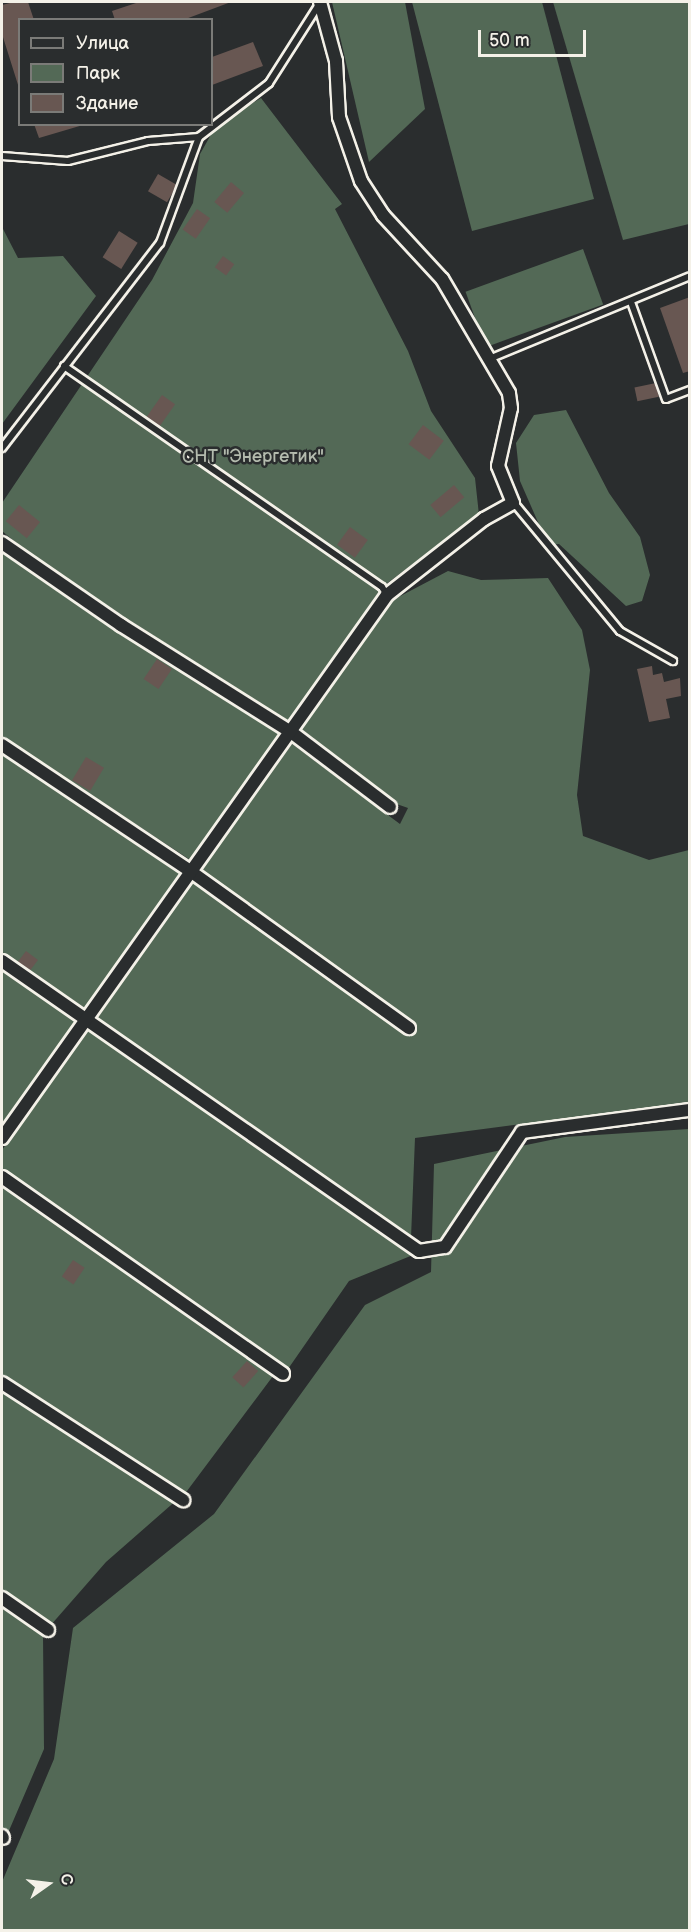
<!DOCTYPE html>
<meta charset="utf-8">
<style>
body{margin:0}
#map{position:relative;width:691px;height:1932px;overflow:hidden;background:#2a2d2e;font-family:"Balsamiq Sans",sans-serif}
div>[style]{position:absolute}
.green>*{inset:0;background:#536956;transform-origin:0 0}
.building>*{inset:0;background:#685752;transform-origin:0 0}
.roads{filter:drop-shadow(2px 0 #f4f1e8) drop-shadow(-2px 0 #f4f1e8) drop-shadow(0 2px #f4f1e8) drop-shadow(0 -2px #f4f1e8)}
.lane>*{height:6px;margin:-3px;padding:0 3px;transform-origin:3px;border-radius:3px;background:#2a2d2e}
.street>*{height:12px;margin:-6px;padding:0 6px;transform-origin:6px;border-radius:6px;background:#2a2d2e}
span{translate:-50% -50%;white-space:nowrap;text-align:center;line-height:1.15;-webkit-text-stroke:5px #2a2d2e;paint-order:stroke}
.park-label{font-size:18px;color:#b4bbae}
.frame{position:absolute;inset:0;border:3px solid #f4f1e8;pointer-events:none}
.legend{position:absolute;left:18px;top:18px;width:195px;height:108px;box-sizing:border-box;background:#2a2d2e;border:2px solid #7b7b78;margin:0;padding:8px 10px;list-style:none;font-size:18px;color:#f4f1e8}
.legend li{display:flex;align-items:center;gap:12px;height:30px}
.legend b{width:30px;border:2px solid #7b7b78}
.north{position:absolute;left:18px;top:1854px;width:60px;height:60px;-webkit-text-stroke:4px #2a2d2e;paint-order:stroke;rotate:76deg;font-size:16px;font-weight:700;line-height:24px;text-align:center;color:#f4f1e8}
.north::after{content:'';display:block;margin:auto;width:21px;height:27px;background:#f4f1e8;clip-path:polygon(50% 0,100% 100%,50% 72%,0 100%)}
.scale{position:absolute;left:478px;top:30px;width:108px;height:27px;box-sizing:border-box;border:3px solid #f4f1e8;border-top:0;padding-left:8px;font-size:18px;line-height:21px;white-space:nowrap;color:#f4f1e8;-webkit-text-stroke:4px #2a2d2e;paint-order:stroke}
</style>
<div id="map">
<div class="green">
<div style="clip-path:polygon(332px 2px,405px 2px,425px 109px,369px 162px)"></div>
<div style="clip-path:polygon(412px 2px,542px 2px,594px 199px,472px 231px)"></div>
<div style="clip-path:polygon(553px 2px,689px 2px,689px 224px,623px 240px)"></div>
<div style="clip-path:polygon(261px 98px,342px 204px,335px 209px,408px 351px,431px 411px,475px 478px,479px 515px,382px 587px,289px 722px,43px 565px,2px 531px,2px 503px,152px 280px,193px 203px,200px 154px,217px 124px)"></div>
<div style="clip-path:polygon(2px 227px,18px 258px,63px 256px,96px 296px,2px 424px)"></div>
<div style="left:583px;top:249px;width:59px;height:125px;rotate:70deg"></div>
<div style="clip-path:polygon(566px 410px,609px 493px,640px 537px,650px 575px,642px 601px,626px 606px,559px 544px,548px 545px,520px 481px,516px 443px,534px 415px)"></div>
<div style="clip-path:polygon(2px 549px,280px 735px,192px 861px,2px 737px)"></div>
<div style="clip-path:polygon(448px 571px,481px 580px,548px 578px,582px 630px,590px 670px,577px 795px,583px 836px,649px 860px,689px 850px,689px 1102px,415px 1138px,411px 1238px,97px 1019px,193px 880px,407px 1035px,409px 1028px,202px 875px,200px 868px,292px 744px,400px 824px,408px 808px,391px 802px,299px 731px,391px 601px)"></div>
<div style="clip-path:polygon(2px 751px,183px 874px,86px 1009px,2px 952px)"></div>
<div style="clip-path:polygon(2px 966px,79px 1020px,2px 1131px)"></div>
<div style="clip-path:polygon(88px 1026px,413px 1255px,349px 1281px,288px 1369px,273px 1376px,187px 1491px,106px 1562px,43px 1634px,44px 1749px,2px 1847px,2px 1150px)"></div>
<div style="clip-path:polygon(689px 1129px,689px 1930px,2px 1930px,2px 1882px,54px 1759px,73px 1628px,214px 1514px,365px 1305px,431px 1272px,434px 1164px,565px 1137px)"></div>
</div>
<div class="building">
<div style="clip-path:polygon(14px 2px,28px 2px,34px 20px,20px 20px,19px 88px,2px 34px,2px 5px)"></div>
<div style="clip-path:polygon(139px 2px,231px 2px,183px 20px,115px 20px,112px 11px)"></div>
<div style="clip-path:polygon(253px 42px,263px 66px,212px 85px,212px 57px)"></div>
<div style="clip-path:polygon(34px 124px,82px 124px,83px 125px,39px 138px)"></div>
<div style="left:158px;top:174px;width:22px;height:20px;rotate:30deg"></div>
<div style="left:231px;top:182px;width:17px;height:26px;rotate:40deg"></div>
<div style="left:197px;top:209px;width:16px;height:25px;rotate:35deg"></div>
<div style="left:119px;top:231px;width:22px;height:31px;rotate:32deg"></div>
<div style="left:223px;top:256px;width:14px;height:14px;rotate:36deg"></div>
<div style="clip-path:polygon(690px 297px,690px 371px,683px 373px,660px 308px)"></div>
<div style="left:656px;top:383px;width:14px;height:22px;rotate:78deg"></div>
<div style="left:162px;top:395px;width:16px;height:30px;rotate:35deg"></div>
<div style="left:423px;top:425px;width:26px;height:24px;rotate:37deg"></div>
<div style="left:454px;top:485px;width:16px;height:31px;rotate:50deg"></div>
<div style="left:19px;top:505px;width:27px;height:21px;rotate:39deg"></div>
<div style="left:350px;top:527px;width:22px;height:22px;rotate:36deg"></div>
<div style="left:157px;top:659px;width:18px;height:24px;rotate:34deg"></div>
<div style="clip-path:polygon(652px 666px,653px 675px,662px 673px,664px 682px,680px 678px,681px 696px,666px 699px,670px 718px,649px 722px,637px 669px)"></div>
<div style="left:86px;top:757px;width:21px;height:27px;rotate:31deg"></div>
<div style="left:26px;top:951px;width:15px;height:17px;rotate:37deg"></div>
<div style="left:73px;top:1260px;width:14px;height:20px;rotate:34deg"></div>
<div style="left:247px;top:1361px;width:15px;height:22px;rotate:42deg"></div>
</div>
<div class="roads">
<div class="lane">
<div style="left:2px;top:156px;width:66px;rotate:4.3deg"></div>
<div style="left:68px;top:161px;width:82px;rotate:-14deg"></div>
<div style="left:148px;top:141px;width:51px;rotate:-4.5deg"></div>
<div style="left:199px;top:137px;width:88px;rotate:-37.6deg"></div>
<div style="left:269px;top:83px;width:95px;rotate:-57.5deg"></div>
<div style="left:631px;top:302px;width:103px;rotate:70.2deg"></div>
<div style="left:666px;top:399px;width:26px;rotate:-21deg"></div>
<div style="left:489px;top:359px;width:217px;rotate:-22.4deg"></div>
<div style="left:64px;top:366px;width:387px;rotate:34.8deg"></div>
<div style="left:382px;top:587px;width:9px;rotate:58deg"></div>
<div style="left:2px;top:448px;width:259px;rotate:-52.4deg"></div>
<div style="left:160px;top:243px;width:113px;rotate:-69.8deg"></div>
<div style="left:514px;top:503px;width:166px;rotate:50.4deg"></div>
<div style="left:620px;top:631px;width:61px;rotate:29.5deg"></div>
</div>
<div class="street">
<div style="left:2px;top:543px;width:145px;rotate:34.6deg"></div>
<div style="left:121px;top:625px;width:201px;rotate:32.2deg"></div>
<div style="left:291px;top:732px;width:124px;rotate:37.1deg"></div>
<div style="left:2px;top:745px;width:230px;rotate:33.8deg"></div>
<div style="left:193px;top:873px;width:266px;rotate:35.7deg"></div>
<div style="left:2px;top:961px;width:508px;rotate:34.82deg"></div>
<div style="left:419px;top:1251px;width:26px;rotate:-9deg"></div>
<div style="left:445px;top:1247px;width:138px;rotate:-56.2deg"></div>
<div style="left:522px;top:1132px;width:169px;rotate:-7.5deg"></div>
<div style="left:2px;top:1138px;width:666px;rotate:-54.66deg"></div>
<div style="left:387px;top:595px;width:123px;rotate:-38.1deg"></div>
<div style="left:484px;top:519px;width:33px;rotate:-29deg"></div>
<div style="left:513px;top:503px;width:40px;rotate:-112deg"></div>
<div style="left:498px;top:466px;width:59px;rotate:-77.4deg"></div>
<div style="left:511px;top:408px;width:15px;rotate:-98deg"></div>
<div style="left:509px;top:393px;width:132px;rotate:-120.4deg"></div>
<div style="left:442px;top:279px;width:87px;rotate:-132.7deg"></div>
<div style="left:383px;top:215px;width:40px;rotate:-122.9deg"></div>
<div style="left:361px;top:181px;width:68px;rotate:-109deg"></div>
<div style="left:339px;top:117px;width:56px;rotate:-93.1deg"></div>
<div style="left:336px;top:61px;width:61px;rotate:-105.2deg"></div>
<div style="left:2px;top:1177px;width:343px;rotate:35deg"></div>
<div style="left:2px;top:1383px;width:216px;rotate:32.9deg"></div>
<div style="left:2px;top:1598px;width:56px;rotate:34.8deg"></div>
<div style="left:2px;top:1836px;width:2px;rotate:63deg"></div>
</div>
</div>
<div class="park-label">
<span style="left:253px;top:457px">СНТ "Энергетик"</span>
</div>
<div class="frame"></div>
<ul class="legend">
<li><b style="height:8px;background:#2a2d2e"></b>Улица</li>
<li><b style="height:16px;background:#536956"></b>Парк</li>
<li><b style="height:16px;background:#685752"></b>Здание</li>
</ul>
<div class="north">С</div>
<div class="scale">50 m</div>
</div>
